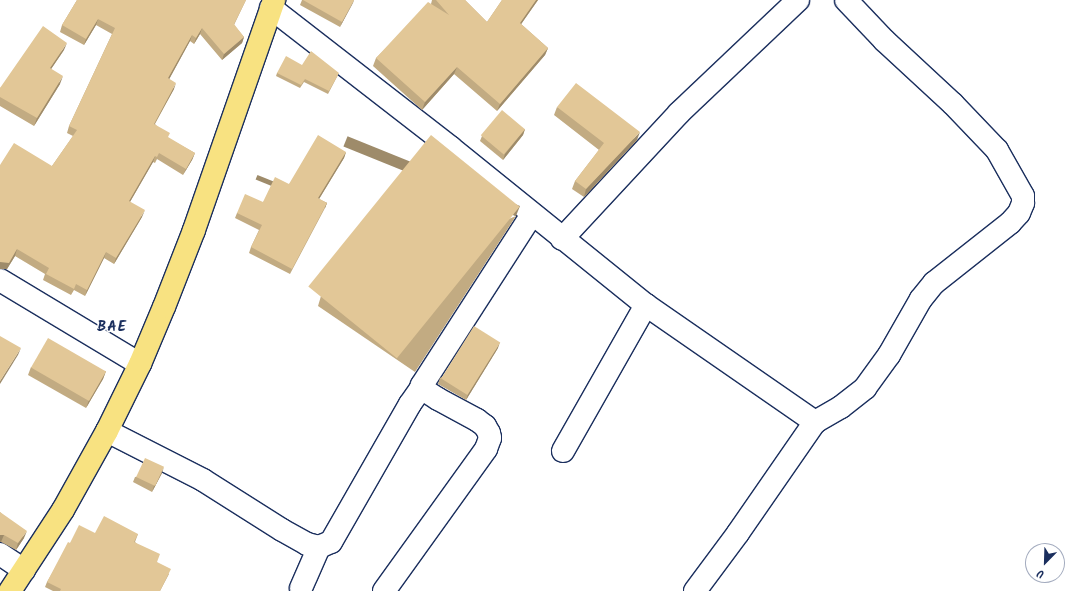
<!DOCTYPE html>
<style>
body{margin:0}
#map{position:relative;width:1073px;height:591px;overflow:hidden;background:#fff;font-family:Kalam,sans-serif}
div>[style]{position:absolute}
.roads{filter:drop-shadow(1px 0 #1b2f5e) drop-shadow(-1px 0 #1b2f5e) drop-shadow(0 1px #1b2f5e) drop-shadow(0 -1px #1b2f5e)}
.street>*{height:22px;margin:-11px;padding:0 11px;transform-origin:11px;border-radius:11px;background:#fff}
.primary>*{height:22px;margin:-11px;padding:0 11px;transform-origin:11px;border-radius:11px;background:#f8e281}
.wall>*{inset:0;background:#c2ab82}
.shaded-wall>*{inset:0;background:#9e8b6a;transform-origin:0 0}
.building>*{inset:0;background:#e2c797;transform-origin:0 0}
span{translate:-50% -50%;white-space:nowrap;text-align:center;line-height:1.15;-webkit-text-stroke:3px #fff;paint-order:stroke}
.district-label{font-size:15px;color:#1b2f5e;font-weight:700;letter-spacing:1px}
.north{position:absolute;left:1025px;top:543px;width:40px;height:40px;box-sizing:border-box;background:#fff;border:1px solid #a4acbf;border-radius:50%;rotate:203deg;font-size:11px;font-weight:700;line-height:16px;text-align:center;color:#1b2f5e}
.north::after{content:'';display:block;margin:auto;width:14px;height:18px;background:#1b2f5e;clip-path:polygon(50% 0,100% 100%,50% 72%,0 100%)}
</style>
<div id="map">
<div class="roads">
<div class="street">
<div style="left:271px;top:8px;width:227px;rotate:37.8deg"></div>
<div style="left:450px;top:147px;width:252px;rotate:38.9deg"></div>
<div style="left:646px;top:305px;width:206px;rotate:34.7deg"></div>
<div style="left:562px;top:239px;width:172px;rotate:-47.1deg"></div>
<div style="left:679px;top:113px;width:164px;rotate:-43.5deg"></div>
<div style="left:0;top:280px;width:163px;rotate:31deg"></div>
<div style="left:107px;top:431px;width:108px;rotate:27deg"></div>
<div style="left:203px;top:480px;width:93px;rotate:32.3deg"></div>
<div style="left:282px;top:530px;width:29px;rotate:29deg"></div>
<div style="left:307px;top:544px;width:12px;rotate:14deg"></div>
<div style="left:319px;top:547px;width:13px;rotate:-23deg"></div>
<div style="left:331px;top:542px;width:159px;rotate:-60.2deg"></div>
<div style="left:410px;top:404px;width:19px;rotate:-55deg"></div>
<div style="left:563px;top:451px;width:168px;rotate:-60.4deg"></div>
<div style="left:0;top:554px;width:29px;rotate:34deg"></div>
<div style="left:301px;top:588px;width:45px;rotate:-66.3deg"></div>
<div style="left:384px;top:591px;width:175px;rotate:-54.3deg"></div>
<div style="left:486px;top:449px;width:12px;rotate:-70deg"></div>
<div style="left:490px;top:438px;width:5px;rotate:-101deg"></div>
<div style="left:489px;top:433px;width:8px;rotate:-120deg"></div>
<div style="left:485px;top:426px;width:10px;rotate:-143deg"></div>
<div style="left:477px;top:420px;width:44px;rotate:-151.7deg"></div>
<div style="left:438px;top:399px;width:20px;rotate:-147deg"></div>
<div style="left:421px;top:388px;width:3px;rotate:-72deg"></div>
<div style="left:422px;top:385px;width:203px;rotate:-57.2deg"></div>
<div style="left:695px;top:591px;width:72px;rotate:-53.4deg"></div>
<div style="left:738px;top:533px;width:135px;rotate:-55.3deg"></div>
<div style="left:815px;top:422px;width:30px;rotate:-30deg"></div>
<div style="left:841px;top:407px;width:31px;rotate:-38deg"></div>
<div style="left:865px;top:388px;width:41px;rotate:-54deg"></div>
<div style="left:889px;top:355px;width:64px;rotate:-60.3deg"></div>
<div style="left:921px;top:299px;width:21px;rotate:-51deg"></div>
<div style="left:934px;top:283px;width:97px;rotate:-38.3deg"></div>
<div style="left:1010px;top:223px;width:13px;rotate:-48deg"></div>
<div style="left:1019px;top:213px;width:11px;rotate:-68deg"></div>
<div style="left:1023px;top:203px;width:7px;rotate:-90deg"></div>
<div style="left:1023px;top:196px;width:53px;rotate:-119.5deg"></div>
<div style="left:997px;top:150px;width:64px;rotate:-133.7deg"></div>
<div style="left:953px;top:104px;width:94px;rotate:-137.2deg"></div>
<div style="left:884px;top:40px;width:55px;rotate:-133.5deg"></div>
</div>
<div class="primary">
<div style="left:10px;top:591px;width:97px;rotate:-56.8deg"></div>
<div style="left:63px;top:510px;width:90px;rotate:-60.9deg"></div>
<div style="left:107px;top:431px;width:75px;rotate:-63.8deg"></div>
<div style="left:140px;top:364px;width:62px;rotate:-67.2deg"></div>
<div style="left:164px;top:307px;width:83px;rotate:-68.7deg"></div>
<div style="left:194px;top:230px;width:244px;rotate:-70.8deg"></div>
</div>
</div>
<div class="wall">
<div style="clip-path:polygon(77px 0,246px 0,234px 25px,244px 37px,242px 43px,222px 60px,200px 34px,194px 44px,190px 41px,169px 79px,174px 89px,155px 124px,168px 138px,195px 153px,192px 160px,183px 175px,157px 159px,155px 163px,153px 162px,130px 202px,142px 217px,114px 264px,104px 258px,85px 296px,74px 290px,71px 295px,43px 280px,45px 274px,15px 256px,7px 269px,0 269px,0 165px,52px 166px,73px 136px,67px 133px,69px 126px,112px 34px,96px 25px,84px 45px,60px 32px,62px 25px)"></div>
<div style="clip-path:polygon(302px 0,354px 0,340px 27px,300px 5px)"></div>
<div style="clip-path:polygon(432px 0,465px 0,487px 22px,502px 0,538px 0,521px 24px,548px 48px,545px 55px,497px 111px,454px 74px,422px 110px,373px 66px,376px 58px,431px 4px)"></div>
<div style="clip-path:polygon(64px 50px,51px 69px,60px 84px,34px 126px,0 106px,0 88px)"></div>
<div style="clip-path:polygon(302px 65px,338px 75px,328px 94px,304px 82px,300px 88px,276px 76px,277px 73px)"></div>
<div style="clip-path:polygon(557px 107px,637px 140px,584px 197px,572px 189px,575px 181px,599px 150px,554px 115px)"></div>
<div style="clip-path:polygon(525px 129px,523px 135px,503px 160px,480px 141px,482px 136px)"></div>
<div style="clip-path:polygon(346px 152px,344px 158px,319px 199px,327px 203px,325px 208px,290px 274px,249px 253px,251px 247px,259px 230px,235px 218px,237px 213px,263px 202px,289px 184px)"></div>
<div style="clip-path:polygon(516px 216px,415px 372px,318px 306px,321px 296px)"></div>
<div style="clip-path:polygon(498px 348px,466px 400px,438px 384px,440px 378px)"></div>
<div style="clip-path:polygon(31px 367px,106px 371px,103px 379px,86px 408px,28px 375px)"></div>
<div style="clip-path:polygon(162px 473px,152px 492px,133px 482px,135px 477px)"></div>
<div style="clip-path:polygon(0 512px,24px 538px,16px 550px,1px 542px,0 542px)"></div>
<div style="clip-path:polygon(95px 533px,138px 534px,135px 542px,169px 574px,160px 591px,53px 591px,45px 587px,47px 582px,70px 543px)"></div>
</div>
<div class="shaded-wall">
<div style="clip-path:polygon(354px 0,353px 3px,340px 27px,342px 22px)"></div>
<div style="clip-path:polygon(536px 0,538px 0,517px 30px,520px 23px)"></div>
<div style="clip-path:polygon(98px 19px,96px 25px,84px 45px,86px 39px)"></div>
<div style="clip-path:polygon(202px 28px,200px 34px,194px 44px,196px 38px)"></div>
<div style="clip-path:polygon(192px 35px,190px 41px,166px 85px,168px 78px)"></div>
<div style="clip-path:polygon(244px 37px,242px 43px,222px 60px,224px 54px)"></div>
<div style="clip-path:polygon(67px 43px,64px 50px,47px 75px,50px 68px)"></div>
<div style="clip-path:polygon(548px 48px,545px 55px,497px 111px,500px 104px)"></div>
<div style="clip-path:polygon(457px 67px,454px 74px,422px 110px,425px 102px)"></div>
<div style="clip-path:polygon(63px 76px,60px 84px,34px 126px,37px 118px)"></div>
<div style="clip-path:polygon(176px 83px,174px 89px,151px 130px,154px 124px)"></div>
<div style="clip-path:polygon(525px 129px,523px 135px,503px 160px,505px 154px)"></div>
<div style="clip-path:polygon(640px 132px,637px 140px,584px 197px,586px 189px)"></div>
<div style="clip-path:polygon(346px 152px,344px 158px,316px 204px,318px 198px)"></div>
<div style="clip-path:polygon(195px 153px,192px 160px,183px 175px,186px 169px)"></div>
<div style="clip-path:polygon(155px 156px,153px 162px,127px 207px,129px 201px)"></div>
<div style="left:327px;top:203px;width:5px;height:75px;rotate:112deg"></div>
<div style="left:520px;top:206px;width:11px;height:186px;rotate:112deg"></div>
<div style="clip-path:polygon(145px 210px,142px 217px,114px 264px,116px 258px)"></div>
<div style="clip-path:polygon(17px 249px,15px 256px,7px 269px,0 269px,0 262px)"></div>
<div style="clip-path:polygon(106px 252px,104px 258px,85px 296px,87px 290px)"></div>
<div style="clip-path:polygon(500px 342px,498px 348px,466px 400px,468px 394px)"></div>
<div style="clip-path:polygon(21px 348px,18px 355px,0 384px,0 381px)"></div>
<div style="clip-path:polygon(106px 371px,103px 379px,86px 408px,89px 400px)"></div>
<div style="clip-path:polygon(164px 467px,162px 473px,152px 492px,154px 486px)"></div>
<div style="clip-path:polygon(27px 531px,24px 538px,16px 550px,18px 543px)"></div>
<div style="clip-path:polygon(0 535px,4px 535px,1px 542px,0 542px)"></div>
</div>
<div class="building">
<div style="clip-path:polygon(77px 0,246px 0,234px 24px,244px 37px,224px 54px,202px 28px,196px 38px,192px 35px,168px 78px,176px 83px,154px 124px,170px 133px,168px 137px,195px 153px,186px 169px,159px 153px,157px 157px,155px 156px,129px 201px,145px 210px,116px 258px,106px 252px,87px 290px,76px 284px,74px 289px,46px 274px,49px 268px,17px 249px,9px 263px,0 262px,0 165px,14px 143px,52px 166px,77px 130px,69px 126px,115px 28px,98px 19px,86px 39px,62px 25px)"></div>
<div style="clip-path:polygon(303px 0,354px 0,342px 22px)"></div>
<div style="clip-path:polygon(436px 0,465px 0,487px 22px,502px 0,536px 0,520px 23px,548px 48px,500px 104px,457px 67px,425px 102px,376px 58px,428px 2px,449px 15px)"></div>
<div style="clip-path:polygon(43px 26px,67px 43px,50px 68px,63px 76px,37px 118px,0 97px,0 88px)"></div>
<div style="clip-path:polygon(311px 51px,339px 73px,329px 91px,305px 79px,301px 85px,277px 73px,286px 56px,302px 65px)"></div>
<div style="clip-path:polygon(576px 83px,640px 132px,586px 189px,575px 181px,604px 143px,557px 107px)"></div>
<div style="left:502px;top:110px;width:30px;height:33px;rotate:40deg"></div>
<div style="clip-path:polygon(318px 135px,346px 152px,318px 198px,327px 203px,292px 269px,251px 247px,262px 225px,237px 213px,245px 194px,263px 202px,275px 177px,289px 184px)"></div>
<div style="left:431px;top:135px;width:114px;height:195px;rotate:39deg"></div>
<div style="left:474px;top:326px;width:31px;height:62px;rotate:32deg"></div>
<div style="clip-path:polygon(0 336px,21px 348px,0 381px)"></div>
<div style="left:48px;top:338px;width:67px;height:34px;rotate:30deg"></div>
<div style="left:145px;top:458px;width:21px;height:21px;rotate:25deg"></div>
<div style="clip-path:polygon(0 512px,27px 531px,18px 543px,4px 535px,0 535px)"></div>
<div style="clip-path:polygon(104px 516px,138px 534px,134px 542px,160px 554px,157px 562px,171px 569px,160px 591px,60px 591px,61px 589px,47px 582px,68px 542px,70px 543px,79px 525px,95px 533px)"></div>
</div>
<div class="district-label">
<span style="left:112px;top:328px">BAE</span>
</div>
<div class="north">U</div>
</div>
